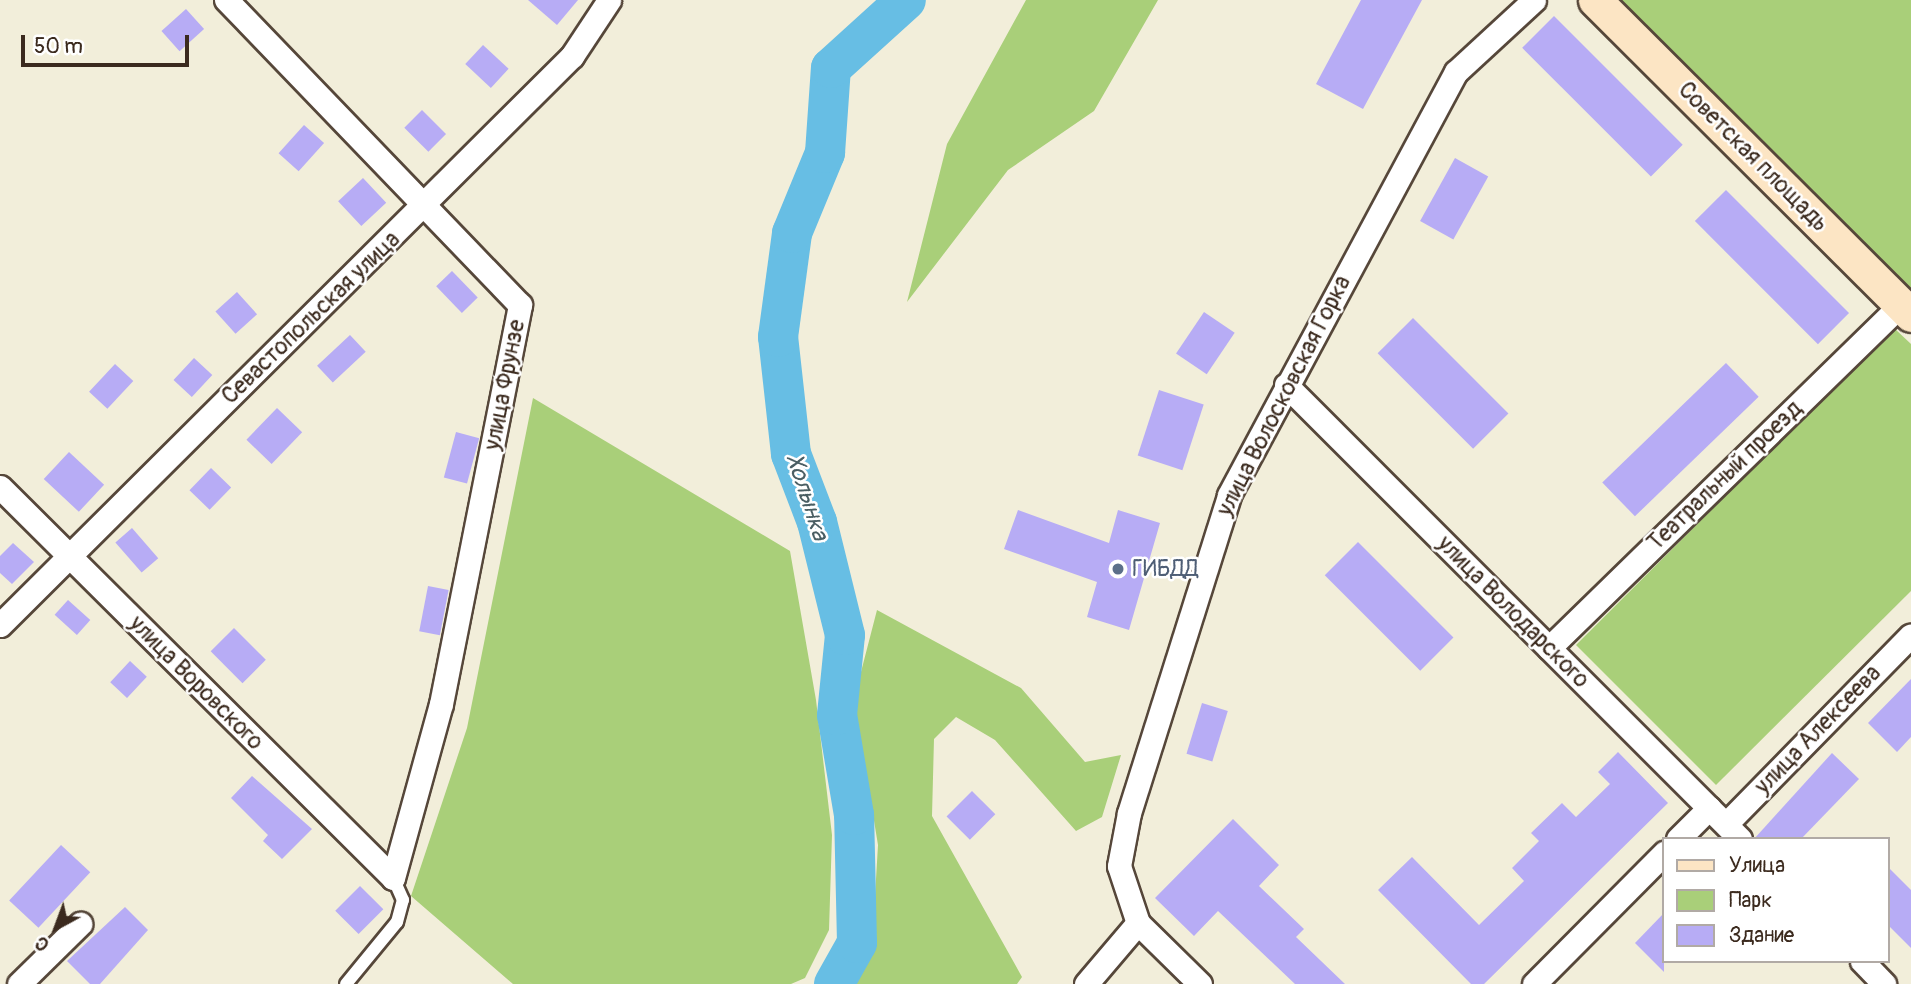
<!DOCTYPE html>
<meta charset="utf-8">
<style>
body{margin:0}
#map{position:relative;width:1911px;height:984px;overflow:hidden;background:#f2eeda;font-family:Pangolin,sans-serif}
div>[style]{position:absolute}
.green>*{inset:0;background:#a9cf79}
.river>*{height:40px;margin:-20px;padding:0 20px;transform-origin:20px;border-radius:20px;background:#67bee4}
.building>*{inset:0;background:#b7acf5;transform-origin:0 0}
.roads{filter:drop-shadow(2px 0 #56473a) drop-shadow(-2px 0 #56473a) drop-shadow(0 2px #56473a) drop-shadow(0 -2px #56473a)}
.lane>*{height:12px;margin:-6px;padding:0 6px;transform-origin:6px;border-radius:6px;background:#fff}
.street>*{height:23px;margin:-11.5px;padding:0 11.5px;transform-origin:11.5px;border-radius:11.5px;background:#fff}
.secondary>*{height:33px;margin:-16.5px;padding:0 16.5px;transform-origin:16.5px;border-radius:16.5px;background:#fce5c4}
.dots>*{width:19px;height:19px;translate:-50% -50%;box-sizing:border-box;border:4px solid #fff;border-radius:50%}
span{translate:-50% -50%;white-space:nowrap;text-align:center;line-height:1.15;-webkit-text-stroke:5px #fff;paint-order:stroke}
.street-label{font-size:23px;color:#3b2a1e}
.service-label{font-size:23px;color:#4e5e75}
.left{translate:0 -50%;text-align:left}
.water-label{font-size:24px;color:#4a5e63;font-style:italic}
.legend{position:absolute;left:1662px;top:837px;width:228px;height:126px;box-sizing:border-box;background:#fff;border:2px solid #b1aaa5;margin:0;padding:9px 12px;list-style:none;font-size:21px;color:#3b2a1e}
.legend li{display:flex;align-items:center;gap:14px;height:35px}
.legend b{width:35px;border:2px solid #b1aaa5}
.north{position:absolute;left:21px;top:893px;width:70px;height:70px;-webkit-text-stroke:5px #fff;paint-order:stroke;rotate:221deg;font-size:19px;font-weight:700;line-height:28px;text-align:center;color:#3b2a1e}
.north::after{content:'';display:block;margin:auto;width:24px;height:32px;background:#3b2a1e;clip-path:polygon(50% 0,100% 100%,50% 72%,0 100%)}
.scale{position:absolute;left:21px;top:35px;width:168px;height:32px;box-sizing:border-box;border:4px solid #3b2a1e;border-top:0;padding-left:9px;font-size:21px;line-height:24px;white-space:nowrap;color:#3b2a1e;-webkit-text-stroke:5px #fff;paint-order:stroke}
</style>
<div id="map">
<div class="green">
<div style="clip-path:polygon(1026px 0,1158px 0,1094px 111px,1008px 170px,907px 302px,947px 144px)"></div>
<div style="clip-path:polygon(1608px 0,1911px 0,1911px 292px)"></div>
<div style="clip-path:polygon(1894px 328px,1911px 344px,1911px 591px,1716px 785px,1576px 645px)"></div>
<div style="clip-path:polygon(533px 398px,790px 551px,816px 700px,832px 835px,829px 930px,805px 978px,791px 984px,513px 984px,411px 896px,467px 728px)"></div>
<div style="clip-path:polygon(877px 610px,1021px 688px,1085px 762px,1121px 755px,1102px 817px,1076px 831px,995px 740px,956px 717px,934px 739px,932px 816px,1022px 977px,1017px 984px,850px 984px,873px 930px,878px 845px,854px 699px)"></div>
</div>
<div class="river">
<div style="left:834px;top:984px;width:47px;rotate:-60.7deg"></div>
<div style="left:857px;top:943px;width:128px;rotate:-91.3deg"></div>
<div style="left:854px;top:815px;width:101px;rotate:-99.6deg"></div>
<div style="left:837px;top:715px;width:80px;rotate:-84.3deg"></div>
<div style="left:845px;top:635px;width:116px;rotate:-103.9deg"></div>
<div style="left:817px;top:522px;width:73px;rotate:-110.9deg"></div>
<div style="left:791px;top:454px;width:118px;rotate:-96.3deg"></div>
<div style="left:778px;top:337px;width:105px;rotate:-82.3deg"></div>
<div style="left:792px;top:233px;width:87px;rotate:-67.6deg"></div>
<div style="left:825px;top:153px;width:85px;rotate:-86deg"></div>
<div style="left:831px;top:68px;width:101px;rotate:-42.2deg"></div>
</div>
<div class="building">
<div style="clip-path:polygon(528px 0,578px 0,557px 25px)"></div>
<div style="clip-path:polygon(1361px 0,1422px 0,1363px 109px,1316px 84px)"></div>
<div style="left:186px;top:9px;width:27px;height:33px;rotate:48deg"></div>
<div style="left:1554px;top:16px;width:182px;height:45px;rotate:45deg"></div>
<div style="left:483px;top:45px;width:35px;height:26px;rotate:43deg"></div>
<div style="left:422px;top:110px;width:34px;height:25px;rotate:45deg"></div>
<div style="left:304px;top:125px;width:27px;height:38px;rotate:42deg"></div>
<div style="left:1455px;top:158px;width:38px;height:72px;rotate:29deg"></div>
<div style="left:363px;top:178px;width:34px;height:34px;rotate:47deg"></div>
<div style="left:1726px;top:190px;width:174px;height:44px;rotate:45deg"></div>
<div style="left:452px;top:271px;width:37px;height:22px;rotate:46deg"></div>
<div style="left:237px;top:292px;width:30px;height:29px;rotate:48deg"></div>
<div style="left:1204px;top:312px;width:37px;height:50px;rotate:34deg"></div>
<div style="left:1413px;top:318px;width:135px;height:50px;rotate:45deg"></div>
<div style="left:350px;top:335px;width:23px;height:45px;rotate:47deg"></div>
<div style="left:194px;top:358px;width:25px;height:30px;rotate:43deg"></div>
<div style="left:1726px;top:363px;width:47px;height:172px;rotate:46deg"></div>
<div style="left:115px;top:364px;width:25px;height:38px;rotate:43deg"></div>
<div style="left:1159px;top:390px;width:47px;height:69px;rotate:18deg"></div>
<div style="left:277px;top:408px;width:35px;height:44px;rotate:44deg"></div>
<div style="left:456px;top:432px;width:24px;height:47px;rotate:15deg"></div>
<div style="left:69px;top:452px;width:48px;height:37px;rotate:43deg"></div>
<div style="left:211px;top:468px;width:28px;height:31px;rotate:44deg"></div>
<div style="clip-path:polygon(1018px 510px,1109px 543px,1118px 510px,1160px 523px,1129px 630px,1087px 617px,1097px 582px,1004px 549px)"></div>
<div style="left:132px;top:528px;width:40px;height:22px;rotate:49deg"></div>
<div style="left:1358px;top:542px;width:135px;height:47px;rotate:45deg"></div>
<div style="clip-path:polygon(13px 543px,34px 562px,12px 584px,0 573px,0 556px)"></div>
<div style="left:428px;top:586px;width:21px;height:46px;rotate:11deg"></div>
<div style="left:68px;top:600px;width:30px;height:20px;rotate:42deg"></div>
<div style="left:234px;top:628px;width:45px;height:33px;rotate:45deg"></div>
<div style="left:130px;top:661px;width:23px;height:29px;rotate:43deg"></div>
<div style="clip-path:polygon(1911px 679px,1911px 737px,1897px 752px,1868px 723px)"></div>
<div style="left:1202px;top:703px;width:27px;height:53px;rotate:17deg"></div>
<div style="clip-path:polygon(1618px 752px,1668px 803px,1484px 984px,1471px 984px,1378px 890px,1412px 857px,1479px 925px,1524px 881px,1512px 868px,1539px 841px,1531px 833px,1562px 803px,1576px 817px,1610px 784px,1598px 772px)"></div>
<div style="clip-path:polygon(1832px 753px,1859px 779px,1801px 839px,1754px 839px)"></div>
<div style="clip-path:polygon(252px 776px,312px 829px,282px 859px,263px 841px,268px 835px,231px 798px)"></div>
<div style="left:972px;top:791px;width:33px;height:36px;rotate:45deg"></div>
<div style="clip-path:polygon(1233px 819px,1279px 865px,1259px 886px,1304px 929px,1296px 937px,1345px 984px,1295px 984px,1218px 911px,1194px 936px,1155px 898px)"></div>
<div style="left:61px;top:845px;width:40px;height:76px;rotate:43deg"></div>
<div style="clip-path:polygon(1888px 867px,1911px 890px,1911px 948px,1888px 925px)"></div>
<div style="left:360px;top:886px;width:33px;height:35px;rotate:45deg"></div>
<div style="clip-path:polygon(125px 907px,148px 930px,100px 984px,90px 984px,67px 961px)"></div>
<div style="clip-path:polygon(1664px 913px,1664px 972px,1635px 943px)"></div>
</div>
<div class="roads">
<div class="lane">
<div style="left:346px;top:984px;width:80px;rotate:-50.6deg"></div>
<div style="left:397px;top:922px;width:23px;rotate:-75deg"></div>
<div style="left:403px;top:900px;width:24px;rotate:-114deg"></div>
</div>
<div class="street">
<div style="left:1286px;top:385px;width:642px;rotate:45deg"></div>
<div style="left:0;top:487px;width:554px;rotate:44.85deg"></div>
<div style="left:393px;top:878px;width:180px;rotate:-74.6deg"></div>
<div style="left:441px;top:704px;width:407px;rotate:-78.8deg"></div>
<div style="left:520px;top:305px;width:424px;rotate:-133.9deg"></div>
<div style="left:0;top:625px;width:807px;rotate:-44.85deg"></div>
<div style="left:572px;top:56px;width:67px;rotate:-56.5deg"></div>
<div style="left:1549px;top:648px;width:491px;rotate:-44.3deg"></div>
<div style="left:1726px;top:824px;width:264px;rotate:-45.6deg"></div>
<div style="left:1678px;top:839px;width:44px;rotate:-45deg"></div>
<div style="left:1862px;top:961px;width:32px;rotate:46deg"></div>
<div style="left:19px;top:984px;width:86px;rotate:-44.5deg"></div>
<div style="left:1086px;top:984px;width:80px;rotate:-49.6deg"></div>
<div style="left:1200px;top:984px;width:87px;rotate:-135.5deg"></div>
<div style="left:1138px;top:923px;width:60px;rotate:-108.4deg"></div>
<div style="left:1119px;top:866px;width:54px;rotate:-79.3deg"></div>
<div style="left:1129px;top:813px;width:333px;rotate:-72.5deg"></div>
<div style="left:1229px;top:495px;width:480px;rotate:-61.8deg"></div>
<div style="left:1456px;top:72px;width:106px;rotate:-42.7deg"></div>
<div style="left:1534px;top:984px;width:185px;rotate:-45.2deg"></div>
</div>
<div class="secondary">
<div style="left:1595px;top:0;width:446px;rotate:44.9deg"></div>
</div>
</div>
<div class="dots">
<div style="left:1118px;top:569px;background:#5c6f8a"></div>
</div>
<div class="street-label">
<span style="left:1753px;top:157px;rotate:45deg">Советская площадь</span>
<span style="left:311px;top:318px;rotate:-44deg">Севастопольская улица</span>
<span style="left:505px;top:385px;rotate:-79deg">улица Фрунзе</span>
<span style="left:1284px;top:396px;rotate:-63deg">улица Волосковская Горка</span>
<span style="left:1725px;top:476px;rotate:-44deg">Театральный проезд</span>
<span style="left:1513px;top:612px;rotate:45deg">улица Володарского</span>
<span style="left:196px;top:683px;rotate:45deg">улица Воровского</span>
<span style="left:1818px;top:730px;rotate:-46deg">улица Алексеева</span>
</div>
<div class="service-label">
<span class="left" style="left:1132px;top:569px">ГИБДД</span>
</div>
<div class="water-label">
<span style="left:807px;top:497px;rotate:72deg">Холынка</span>
</div>
<ul class="legend">
<li><b style="height:9px;background:#fce5c4"></b>Улица</li>
<li><b style="height:19px;background:#a9cf79"></b>Парк</li>
<li><b style="height:19px;background:#b7acf5"></b>Здание</li>
</ul>
<div class="north">С</div>
<div class="scale">50 m</div>
</div>
